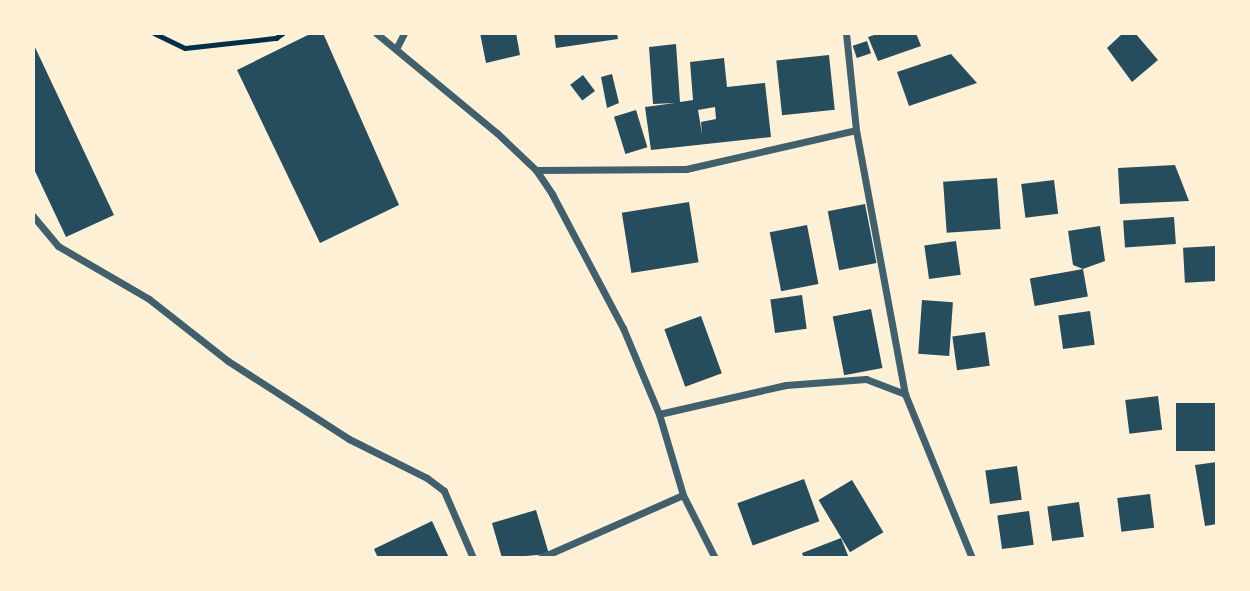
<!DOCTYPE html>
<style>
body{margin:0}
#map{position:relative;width:1250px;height:591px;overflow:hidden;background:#fdf0d5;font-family:"IBM Plex Sans",sans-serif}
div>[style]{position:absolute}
.building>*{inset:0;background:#264d5e;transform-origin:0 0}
.path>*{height:4.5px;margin:-2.25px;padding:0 2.25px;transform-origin:2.25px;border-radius:2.25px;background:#003049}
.minor>*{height:7px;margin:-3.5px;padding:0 3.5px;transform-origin:3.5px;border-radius:3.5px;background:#3f606c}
span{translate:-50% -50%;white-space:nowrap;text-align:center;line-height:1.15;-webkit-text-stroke:5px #fdf0d5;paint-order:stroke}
.frame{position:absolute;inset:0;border:35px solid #fdf0d5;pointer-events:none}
</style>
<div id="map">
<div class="building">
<div style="clip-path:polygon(312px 33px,323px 33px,399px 205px,320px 243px,237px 70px)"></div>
<div style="clip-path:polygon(480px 33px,516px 33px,520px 55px,486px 63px)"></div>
<div style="clip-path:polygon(554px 33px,617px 33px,618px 39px,556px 48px)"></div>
<div style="clip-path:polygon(880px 33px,916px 33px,921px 46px,878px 61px,868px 37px)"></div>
<div style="clip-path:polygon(1123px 33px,1135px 33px,1158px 60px,1132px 82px,1107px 48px)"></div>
<div style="left:867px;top:41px;width:13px;height:15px;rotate:72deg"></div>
<div style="clip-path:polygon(33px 43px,114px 215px,66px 237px,33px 167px)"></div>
<div style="clip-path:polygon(evenodd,676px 44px,680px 102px,693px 100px,690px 62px,724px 58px,727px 87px,765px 83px,771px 137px,651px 150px,645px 107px,675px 103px,653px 104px,649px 47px,676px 44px,715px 107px,716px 119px,701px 122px,702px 134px,698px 110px,715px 107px)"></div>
<div style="clip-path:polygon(951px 54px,977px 83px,909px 106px,897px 72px)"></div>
<div style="left:829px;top:55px;width:55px;height:53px;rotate:84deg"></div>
<div style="clip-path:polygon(612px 74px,619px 103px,607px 108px,601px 77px)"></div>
<div style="left:583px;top:75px;width:20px;height:16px;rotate:53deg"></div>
<div style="left:636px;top:110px;width:39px;height:23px;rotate:73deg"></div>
<div style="clip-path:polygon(1175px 165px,1189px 201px,1120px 204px,1118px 168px)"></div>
<div style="left:997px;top:178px;width:51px;height:54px;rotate:86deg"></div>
<div style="left:1054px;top:180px;width:34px;height:33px;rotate:83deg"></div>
<div style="left:689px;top:202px;width:61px;height:68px;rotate:81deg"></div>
<div style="left:865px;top:204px;width:60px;height:38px;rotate:79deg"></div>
<div style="left:1174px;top:217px;width:27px;height:51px;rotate:86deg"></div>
<div style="left:807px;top:225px;width:60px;height:38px;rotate:79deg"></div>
<div style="clip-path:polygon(1100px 226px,1105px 261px,1083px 269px,1073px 265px,1068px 231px)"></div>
<div style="left:956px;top:241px;width:34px;height:32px;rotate:82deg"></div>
<div style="left:1215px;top:246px;width:35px;height:32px;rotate:87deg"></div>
<div style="left:1083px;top:269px;width:28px;height:54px;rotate:80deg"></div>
<div style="left:802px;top:295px;width:34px;height:32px;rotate:82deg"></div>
<div style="left:922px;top:300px;width:31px;height:54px;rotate:4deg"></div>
<div style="left:871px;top:309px;width:60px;height:39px;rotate:79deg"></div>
<div style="left:1090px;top:311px;width:34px;height:32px;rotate:82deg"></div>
<div style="left:701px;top:316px;width:61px;height:39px;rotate:70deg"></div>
<div style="left:985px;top:332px;width:34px;height:33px;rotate:82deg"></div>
<div style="left:1158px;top:396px;width:34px;height:33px;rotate:83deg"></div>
<div style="left:1217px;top:403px;width:48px;height:41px;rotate:90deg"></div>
<div style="clip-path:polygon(1217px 462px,1217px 524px,1205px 526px,1195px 465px)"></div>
<div style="left:1017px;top:466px;width:34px;height:32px;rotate:82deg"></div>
<div style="left:804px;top:479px;width:45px;height:71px;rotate:70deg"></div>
<div style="left:852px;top:480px;width:61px;height:39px;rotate:59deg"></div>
<div style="left:1150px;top:494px;width:34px;height:33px;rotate:83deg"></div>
<div style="left:1079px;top:502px;width:35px;height:32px;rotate:82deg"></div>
<div style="clip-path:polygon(536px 510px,549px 554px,502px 558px,492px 523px)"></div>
<div style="left:1029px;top:511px;width:34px;height:32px;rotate:82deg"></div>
<div style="clip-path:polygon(432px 521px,449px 558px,378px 558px,374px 549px)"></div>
<div style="clip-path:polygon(841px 538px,849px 558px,804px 558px,802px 553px)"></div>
</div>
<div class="path">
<div style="left:154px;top:33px;width:34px;rotate:26deg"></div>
<div style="left:185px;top:48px;width:92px;rotate:-6.3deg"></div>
<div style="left:276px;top:38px;width:9px;rotate:-36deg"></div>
</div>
<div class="minor">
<div style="left:376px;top:33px;width:157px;rotate:39.6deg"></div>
<div style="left:497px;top:133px;width:54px;rotate:43.5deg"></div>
<div style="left:536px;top:170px;width:29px;rotate:56deg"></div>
<div style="left:552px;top:194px;width:152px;rotate:62.1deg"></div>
<div style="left:623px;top:328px;width:93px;rotate:67.3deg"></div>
<div style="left:659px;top:414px;width:84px;rotate:73.5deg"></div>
<div style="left:683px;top:495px;width:71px;rotate:63.1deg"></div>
<div style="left:846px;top:33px;width:98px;rotate:84.1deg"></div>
<div style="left:856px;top:130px;width:269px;rotate:79.5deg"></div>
<div style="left:905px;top:394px;width:177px;rotate:67.8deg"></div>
<div style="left:396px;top:49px;width:18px;rotate:-63deg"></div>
<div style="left:536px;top:170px;width:150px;rotate:-0.4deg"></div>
<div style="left:686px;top:169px;width:174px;rotate:-12.9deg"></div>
<div style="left:33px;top:216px;width:39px;rotate:50deg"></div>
<div style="left:58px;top:246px;width:105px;rotate:30.2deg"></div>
<div style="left:149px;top:299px;width:100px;rotate:38.1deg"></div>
<div style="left:228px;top:361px;width:144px;rotate:32.8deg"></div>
<div style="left:349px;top:439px;width:87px;rotate:26.6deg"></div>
<div style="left:427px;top:478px;width:21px;rotate:37deg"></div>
<div style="left:444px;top:491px;width:73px;rotate:66.6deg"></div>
<div style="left:659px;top:414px;width:130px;rotate:-12.9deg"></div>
<div style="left:786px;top:385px;width:80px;rotate:-4.3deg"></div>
<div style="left:866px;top:379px;width:42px;rotate:21deg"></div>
<div style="left:540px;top:558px;width:156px;rotate:-23.8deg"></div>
</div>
<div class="frame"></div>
</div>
